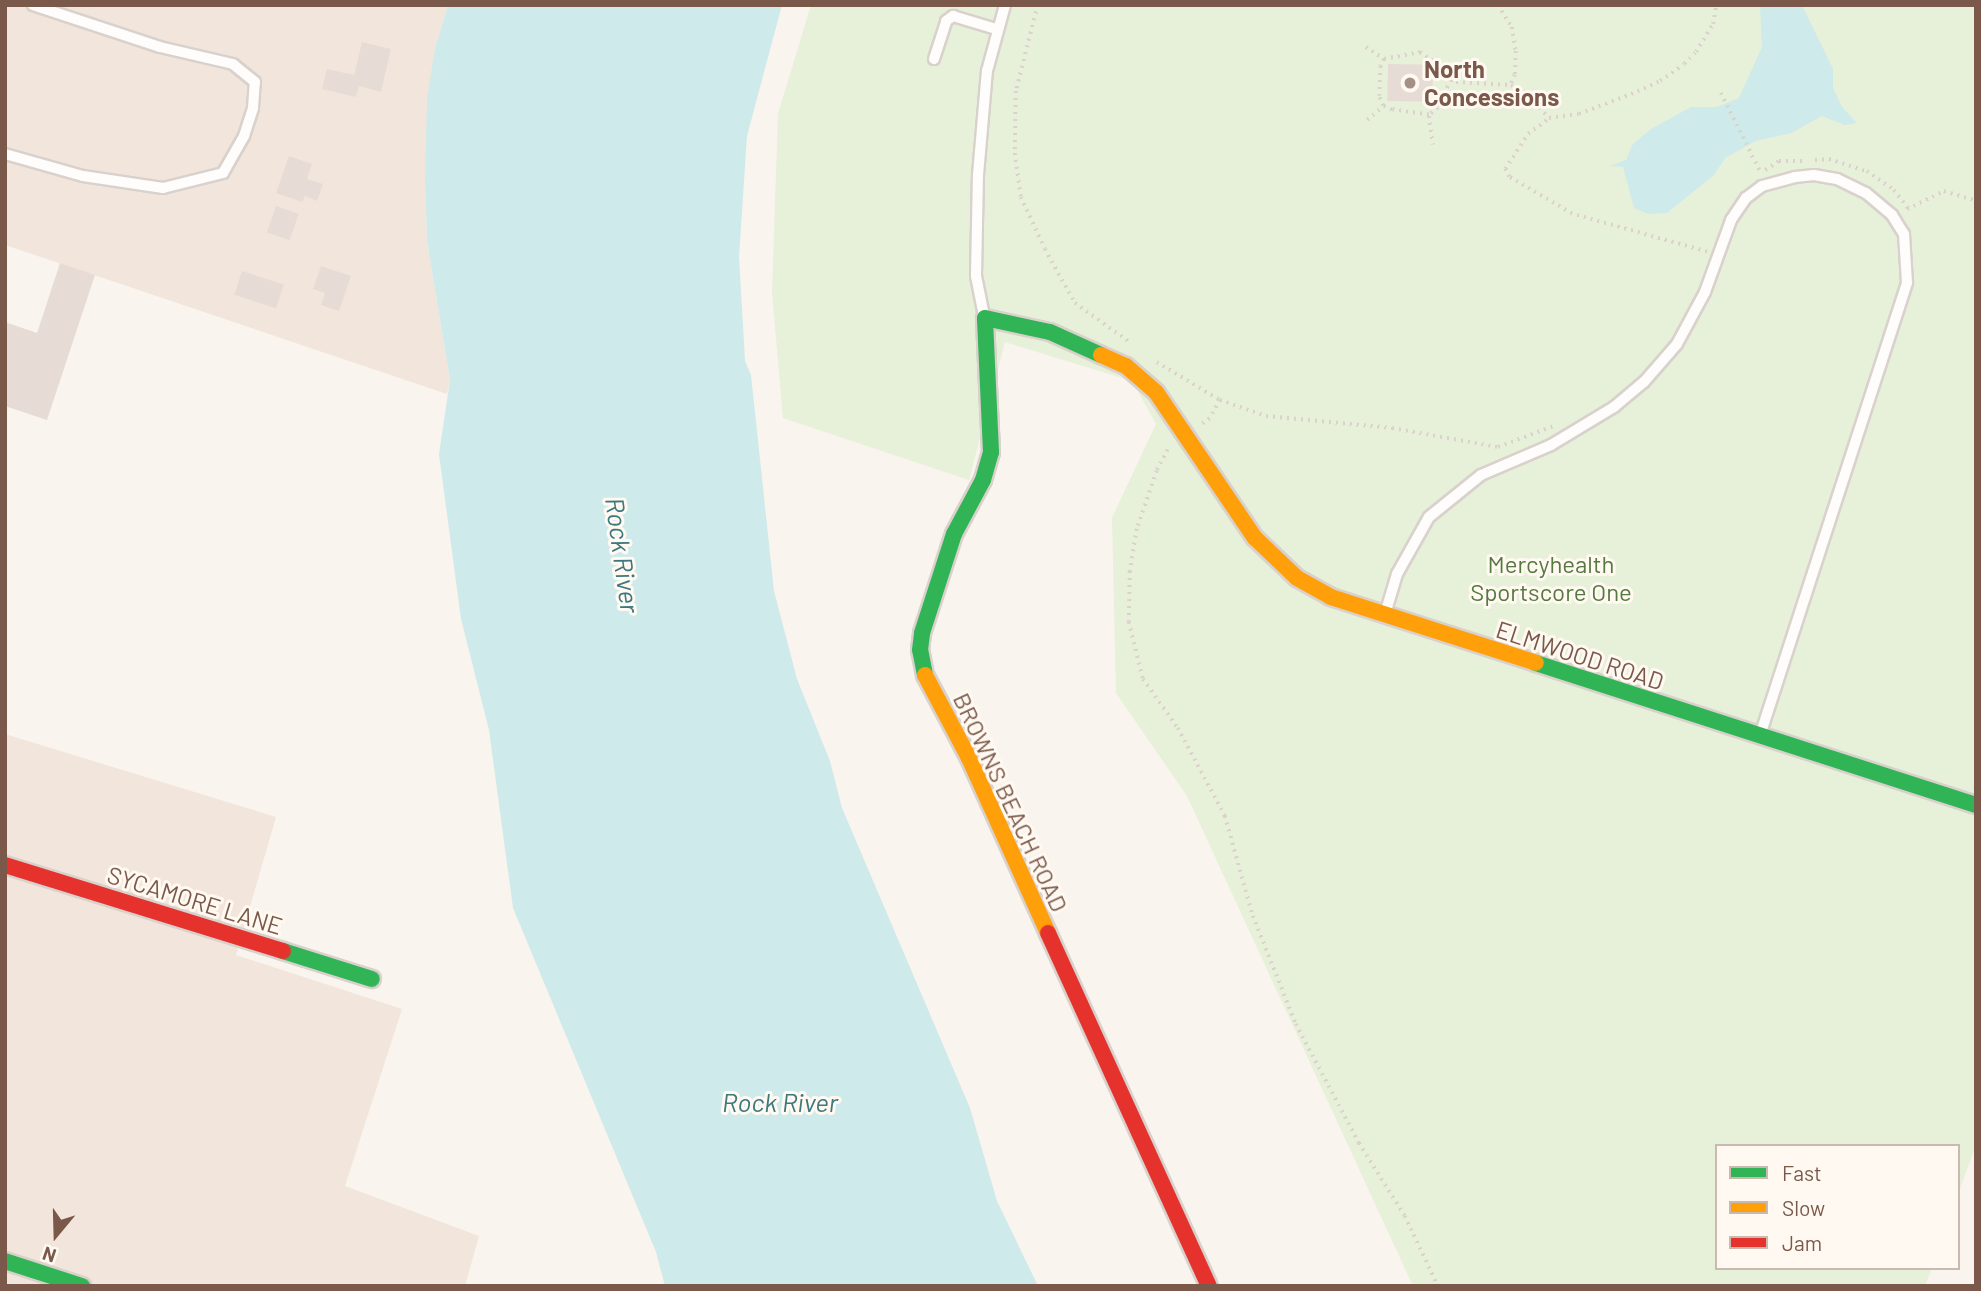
<!DOCTYPE html>
<style>
body{margin:0}
#map{position:relative;width:1981px;height:1291px;overflow:hidden;background:#f9f4ee;font-family:Barlow,sans-serif}
div>[style]{position:absolute}
.residential>*{inset:0;background:#f2e6dc}
.green>*{inset:0;background:#e7f0d9}
.water>*{inset:0;background:#cfeaea}
.building>*{inset:0;background:#e6dcd5;transform-origin:0 0}
.path>*{height:3.5px;margin-top:-1.75px;transform-origin:0;background:repeating-linear-gradient(90deg,#dbd2ce 0 2px,transparent 0 7px)}
.roads{filter:drop-shadow(2px 0 #d9d1cc) drop-shadow(-2px 0 #d9d1cc) drop-shadow(0 2px #d9d1cc) drop-shadow(0 -2px #d9d1cc)}
.lane>*{height:10px;margin:-5px;padding:0 5px;transform-origin:5px;border-radius:5px;background:#fefdfc}
.fast>*{height:16px;margin:-8px;padding:0 8px;transform-origin:8px;border-radius:8px;background:#30b455}
.slow>*{height:16px;margin:-8px;padding:0 8px;transform-origin:8px;border-radius:8px;background:#ff9f0a}
.jam>*{height:16px;margin:-8px;padding:0 8px;transform-origin:8px;border-radius:8px;background:#e5322d}
.dots>*{width:19px;height:19px;translate:-50% -50%;box-sizing:border-box;border:4px solid #fff9f1;border-radius:50%}
span{translate:-50% -50%;white-space:nowrap;text-align:center;line-height:1.15;-webkit-text-stroke:6px #fff9f1;paint-order:stroke}
.poi-label{font-size:24px;color:#7a594b;font-weight:700}
.left{translate:0 -50%;text-align:left}
.park-label{font-size:24px;color:#547a40}
.street-label{font-size:24px;color:#7a594b}
.water-label{font-size:26px;color:#3d787f;font-style:italic}
.frame{position:absolute;inset:0;border:7px solid #7a594b;pointer-events:none}
.legend{position:absolute;left:1715px;top:1144px;width:245px;height:126px;box-sizing:border-box;background:#fff9f1;border:2px solid #cab9af;margin:0;padding:9px 12px;list-style:none;font-size:21px;color:#7a594b}
.legend li{display:flex;align-items:center;gap:14px;height:35px}
.legend b{width:35px;border:2px solid #cab9af}
.north{position:absolute;left:21px;top:1200px;width:70px;height:70px;-webkit-text-stroke:5px #fff9f1;paint-order:stroke;rotate:199deg;font-size:19px;font-weight:700;line-height:28px;text-align:center;color:#7a594b}
.north::after{content:'';display:block;margin:auto;width:24px;height:32px;background:#7a594b;clip-path:polygon(50% 0,100% 100%,50% 72%,0 100%)}
</style>
<div id="map">
<div class="residential">
<div style="clip-path:polygon(5px 5px,448px 5px,435px 48px,425px 179px,427px 241px,450px 380px,447px 394px,5px 245px)"></div>
<div style="clip-path:polygon(5px 734px,276px 817px,236px 955px,402px 1009px,345px 1186px,479px 1236px,465px 1286px,5px 1286px)"></div>
</div>
<div class="green">
<div style="clip-path:polygon(811px 5px,1976px 5px,1976px 1145px,1958px 1194px,1958px 1146px,1717px 1146px,1717px 1268px,1932px 1268px,1925px 1286px,1413px 1286px,1187px 796px,1116px 693px,1112px 518px,1156px 424px,1132px 381px,1005px 342px,969px 480px,783px 418px,772px 292px,778px 114px)"></div>
</div>
<div class="water">
<div style="clip-path:polygon(448px 5px,782px 5px,747px 136px,739px 257px,745px 361px,751px 375px,774px 591px,797px 679px,830px 761px,842px 808px,970px 1108px,997px 1201px,1038px 1286px,665px 1286px,656px 1252px,513px 908px,489px 730px,461px 619px,439px 454px,450px 380px,427px 241px,425px 179px,427px 99px,435px 48px)"></div>
<div style="clip-path:polygon(1760px 5px,1802px 5px,1833px 69px,1833px 88px,1842px 107px,1857px 123px,1845px 125px,1822px 116px,1791px 133px,1756px 141px,1725px 158px,1714px 175px,1667px 213px,1648px 214px,1634px 208px,1623px 167px,1610px 166px,1626px 160px,1633px 144px,1651px 129px,1691px 107px,1717px 107px,1739px 98px,1762px 47px)"></div>
</div>
<div class="building">
<div style="clip-path:polygon(362px 42px,391px 49px,381px 92px,359px 86px,356px 97px,322px 89px,327px 69px,354px 75px)"></div>
<div style="left:1388px;top:64px;width:45px;height:37px;rotate:1deg"></div>
<div style="clip-path:polygon(289px 156px,312px 164px,307px 179px,323px 184px,317px 201px,305px 196px,302px 202px,276px 193px)"></div>
<div style="left:276px;top:206px;width:24px;height:28px;rotate:19deg"></div>
<div style="clip-path:polygon(60px 263px,95px 275px,47px 420px,5px 406px,5px 322px,37px 333px)"></div>
<div style="clip-path:polygon(321px 266px,351px 276px,339px 311px,321px 305px,325px 293px,313px 289px)"></div>
<div style="left:242px;top:271px;width:44px;height:25px;rotate:18deg"></div>
</div>
<div class="path">
<div style="left:1038px;top:5px;width:89px;rotate:104.3deg"></div>
<div style="left:1016px;top:91px;width:62px;rotate:90.9deg"></div>
<div style="left:1015px;top:153px;width:44px;rotate:82.2deg"></div>
<div style="left:1021px;top:197px;width:57px;rotate:65.2deg"></div>
<div style="left:1045px;top:249px;width:62px;rotate:60.9deg"></div>
<div style="left:1075px;top:303px;width:69px;rotate:35.5deg"></div>
<div style="left:1498px;top:5px;width:26px;rotate:58deg"></div>
<div style="left:1512px;top:27px;width:24px;rotate:81deg"></div>
<div style="left:1516px;top:51px;width:24px;rotate:92deg"></div>
<div style="left:1515px;top:75px;width:11px;rotate:112deg"></div>
<div style="left:1366px;top:47px;width:22px;rotate:34deg"></div>
<div style="left:1451px;top:80px;width:31px;rotate:115deg"></div>
<div style="left:1438px;top:108px;width:11px;rotate:142deg"></div>
<div style="left:1429px;top:115px;width:37px;rotate:-172deg"></div>
<div style="left:1392px;top:110px;width:10px;rotate:-156deg"></div>
<div style="left:1383px;top:106px;width:11px;rotate:-112deg"></div>
<div style="left:1379px;top:96px;width:29px;rotate:-88deg"></div>
<div style="left:1380px;top:67px;width:9px;rotate:-63deg"></div>
<div style="left:1384px;top:59px;width:37px;rotate:-11deg"></div>
<div style="left:1420px;top:52px;width:20px;rotate:33deg"></div>
<div style="left:1437px;top:63px;width:16px;rotate:60deg"></div>
<div style="left:1445px;top:77px;width:12px;rotate:24deg"></div>
<div style="left:1456px;top:82px;width:55px;rotate:3.1deg"></div>
<div style="left:1511px;top:85px;width:16px;rotate:27deg"></div>
<div style="left:1525px;top:92px;width:35px;rotate:47deg"></div>
<div style="left:1721px;top:93px;width:89px;rotate:63.4deg"></div>
<div style="left:1429px;top:116px;width:29px;rotate:82deg"></div>
<div style="left:1367px;top:120px;width:21px;rotate:-41deg"></div>
<div style="left:1815px;top:160px;width:14px;rotate:-4deg"></div>
<div style="left:1829px;top:159px;width:40px;rotate:18deg"></div>
<div style="left:1867px;top:171px;width:33px;rotate:35deg"></div>
<div style="left:1894px;top:190px;width:23px;rotate:52deg"></div>
<div style="left:1765px;top:170px;width:17px;rotate:-33deg"></div>
<div style="left:1779px;top:161px;width:25px"></div>
<div style="left:1907px;top:209px;width:41px;rotate:-25.9deg"></div>
<div style="left:1944px;top:191px;width:34px;rotate:17deg"></div>
<div style="left:1707px;top:252px;width:140px;rotate:-164.3deg"></div>
<div style="left:1572px;top:214px;width:73px;rotate:-149.6deg"></div>
<div style="left:1509px;top:177px;width:9px;rotate:-117deg"></div>
<div style="left:1505px;top:169px;width:42px;rotate:-56.7deg"></div>
<div style="left:1528px;top:134px;width:26px;rotate:-37deg"></div>
<div style="left:1549px;top:118px;width:30px;rotate:-8deg"></div>
<div style="left:1579px;top:114px;width:56px;rotate:-21deg"></div>
<div style="left:1631px;top:94px;width:32px;rotate:-24deg"></div>
<div style="left:1660px;top:81px;width:29px;rotate:-35deg"></div>
<div style="left:1684px;top:64px;width:17px;rotate:-45deg"></div>
<div style="left:1696px;top:52px;width:33px;rotate:-59deg"></div>
<div style="left:1713px;top:24px;width:19px;rotate:-81deg"></div>
<div style="left:1157px;top:362px;width:74px;rotate:31.1deg"></div>
<div style="left:1220px;top:400px;width:21px;rotate:118deg"></div>
<div style="left:1210px;top:419px;width:9px;rotate:148deg"></div>
<div style="left:1220px;top:400px;width:49px;rotate:19.2deg"></div>
<div style="left:1266px;top:416px;width:127px;rotate:5.4deg"></div>
<div style="left:1392px;top:428px;width:108px;rotate:10.2deg"></div>
<div style="left:1498px;top:447px;width:60px;rotate:-20.6deg"></div>
<div style="left:1168px;top:450px;width:24px;rotate:118deg"></div>
<div style="left:1157px;top:471px;width:61px;rotate:109deg"></div>
<div style="left:1137px;top:529px;width:43px;rotate:99.5deg"></div>
<div style="left:1130px;top:571px;width:51px;rotate:91.1deg"></div>
<div style="left:1129px;top:622px;width:59px;rotate:76.2deg"></div>
<div style="left:1143px;top:679px;width:60px;rotate:54.5deg"></div>
<div style="left:1178px;top:728px;width:100px;rotate:61.9deg"></div>
<div style="left:1225px;top:816px;width:104px;rotate:74.4deg"></div>
<div style="left:1253px;top:916px;width:116px;rotate:68.3deg"></div>
<div style="left:1296px;top:1024px;width:135px;rotate:62.1deg"></div>
<div style="left:1359px;top:1143px;width:86px;rotate:57.8deg"></div>
<div style="left:1405px;top:1216px;width:77px;rotate:64.8deg"></div>
</div>
<div class="roads">
<div class="lane">
<div style="left:934px;top:59px;width:40px;rotate:-72deg"></div>
<div style="left:946px;top:21px;width:9px;rotate:-36deg"></div>
<div style="left:953px;top:16px;width:45px;rotate:16.8deg"></div>
<div style="left:5px;top:154px;width:81px;rotate:15.8deg"></div>
<div style="left:83px;top:176px;width:81px;rotate:8.5deg"></div>
<div style="left:163px;top:188px;width:62px;rotate:-14deg"></div>
<div style="left:223px;top:173px;width:43px;rotate:-60.4deg"></div>
<div style="left:244px;top:136px;width:29px;rotate:-72deg"></div>
<div style="left:253px;top:108px;width:26px;rotate:-86deg"></div>
<div style="left:255px;top:82px;width:28px;rotate:-141deg"></div>
<div style="left:233px;top:64px;width:75px;rotate:-166.9deg"></div>
<div style="left:160px;top:47px;width:134px;rotate:-161.7deg"></div>
<div style="left:984px;top:316px;width:41px;rotate:-101.3deg"></div>
<div style="left:976px;top:276px;width:101px;rotate:-88.9deg"></div>
<div style="left:978px;top:175px;width:104px;rotate:-85.1deg"></div>
<div style="left:987px;top:71px;width:68px;rotate:-74.7deg"></div>
<div style="left:1385px;top:614px;width:42px;rotate:-73.3deg"></div>
<div style="left:1397px;top:574px;width:65px;rotate:-60.7deg"></div>
<div style="left:1429px;top:517px;width:67px;rotate:-38.9deg"></div>
<div style="left:1481px;top:475px;width:76px;rotate:-23.2deg"></div>
<div style="left:1551px;top:445px;width:74px;rotate:-31.1deg"></div>
<div style="left:1614px;top:407px;width:39px;rotate:-40deg"></div>
<div style="left:1644px;top:382px;width:50px;rotate:-49deg"></div>
<div style="left:1677px;top:344px;width:59px;rotate:-61.7deg"></div>
<div style="left:1705px;top:292px;width:77px;rotate:-70.1deg"></div>
<div style="left:1731px;top:220px;width:27px;rotate:-56deg"></div>
<div style="left:1746px;top:198px;width:20px;rotate:-37deg"></div>
<div style="left:1762px;top:186px;width:34px;rotate:-15deg"></div>
<div style="left:1795px;top:177px;width:19px;rotate:-6deg"></div>
<div style="left:1814px;top:175px;width:23px;rotate:10deg"></div>
<div style="left:1837px;top:179px;width:32px;rotate:26deg"></div>
<div style="left:1866px;top:193px;width:34px;rotate:40deg"></div>
<div style="left:1892px;top:215px;width:22px;rotate:58deg"></div>
<div style="left:1904px;top:234px;width:49px;rotate:86.5deg"></div>
<div style="left:1907px;top:283px;width:476px;rotate:108deg"></div>
</div>
<div class="fast">
<div style="left:1536px;top:663px;width:462px;rotate:17.9deg"></div>
<div style="left:925px;top:675px;width:25px;rotate:-101deg"></div>
<div style="left:920px;top:650px;width:17px;rotate:-83deg"></div>
<div style="left:922px;top:633px;width:104px;rotate:-72.1deg"></div>
<div style="left:954px;top:534px;width:61px;rotate:-61.8deg"></div>
<div style="left:983px;top:480px;width:29px;rotate:-74deg"></div>
<div style="left:991px;top:452px;width:134px;rotate:-92.6deg"></div>
<div style="left:985px;top:318px;width:66px;rotate:12.2deg"></div>
<div style="left:1050px;top:332px;width:56px;rotate:24.3deg"></div>
<div style="left:283px;top:951px;width:93px;rotate:17.5deg"></div>
<div style="left:5px;top:1261px;width:81px;rotate:18deg"></div>
</div>
<div class="slow">
<div style="left:1101px;top:355px;width:27px;rotate:24deg"></div>
<div style="left:1126px;top:366px;width:40px;rotate:41deg"></div>
<div style="left:1156px;top:392px;width:176px;rotate:55.9deg"></div>
<div style="left:1255px;top:538px;width:58px;rotate:43.6deg"></div>
<div style="left:1297px;top:578px;width:39px;rotate:29deg"></div>
<div style="left:1331px;top:597px;width:215px;rotate:17.8deg"></div>
<div style="left:925px;top:675px;width:94px;rotate:62.1deg"></div>
<div style="left:969px;top:758px;width:192px;rotate:65.7deg"></div>
</div>
<div class="jam">
<div style="left:5px;top:865px;width:291px;rotate:17.2deg"></div>
<div style="left:1048px;top:933px;width:388px;rotate:65.5deg"></div>
</div>
</div>
<div class="dots">
<div style="left:1410px;top:83px;background:#a68f84"></div>
</div>
<div class="poi-label">
<span class="left" style="left:1424px;top:83px">North<br>Concessions</span>
</div>
<div class="park-label">
<span style="left:1551px;top:578px">Mercyhealth<br>Sportscore One</span>
</div>
<div class="street-label">
<span style="left:1580px;top:655px;rotate:18deg">ELMWOOD ROAD</span>
<span style="left:1011px;top:802px;rotate:65deg">BROWNS BEACH ROAD</span>
<span style="left:195px;top:900px;rotate:17deg">SYCAMORE LANE</span>
</div>
<div class="water-label">
<span style="left:623px;top:555px;rotate:82deg">Rock River</span>
<span style="left:780px;top:1102px">Rock River</span>
</div>
<div class="frame"></div>
<ul class="legend">
<li><b style="height:9px;background:#30b455"></b>Fast</li>
<li><b style="height:9px;background:#ff9f0a"></b>Slow</li>
<li><b style="height:9px;background:#e5322d"></b>Jam</li>
</ul>
<div class="north">N</div>
</div>
